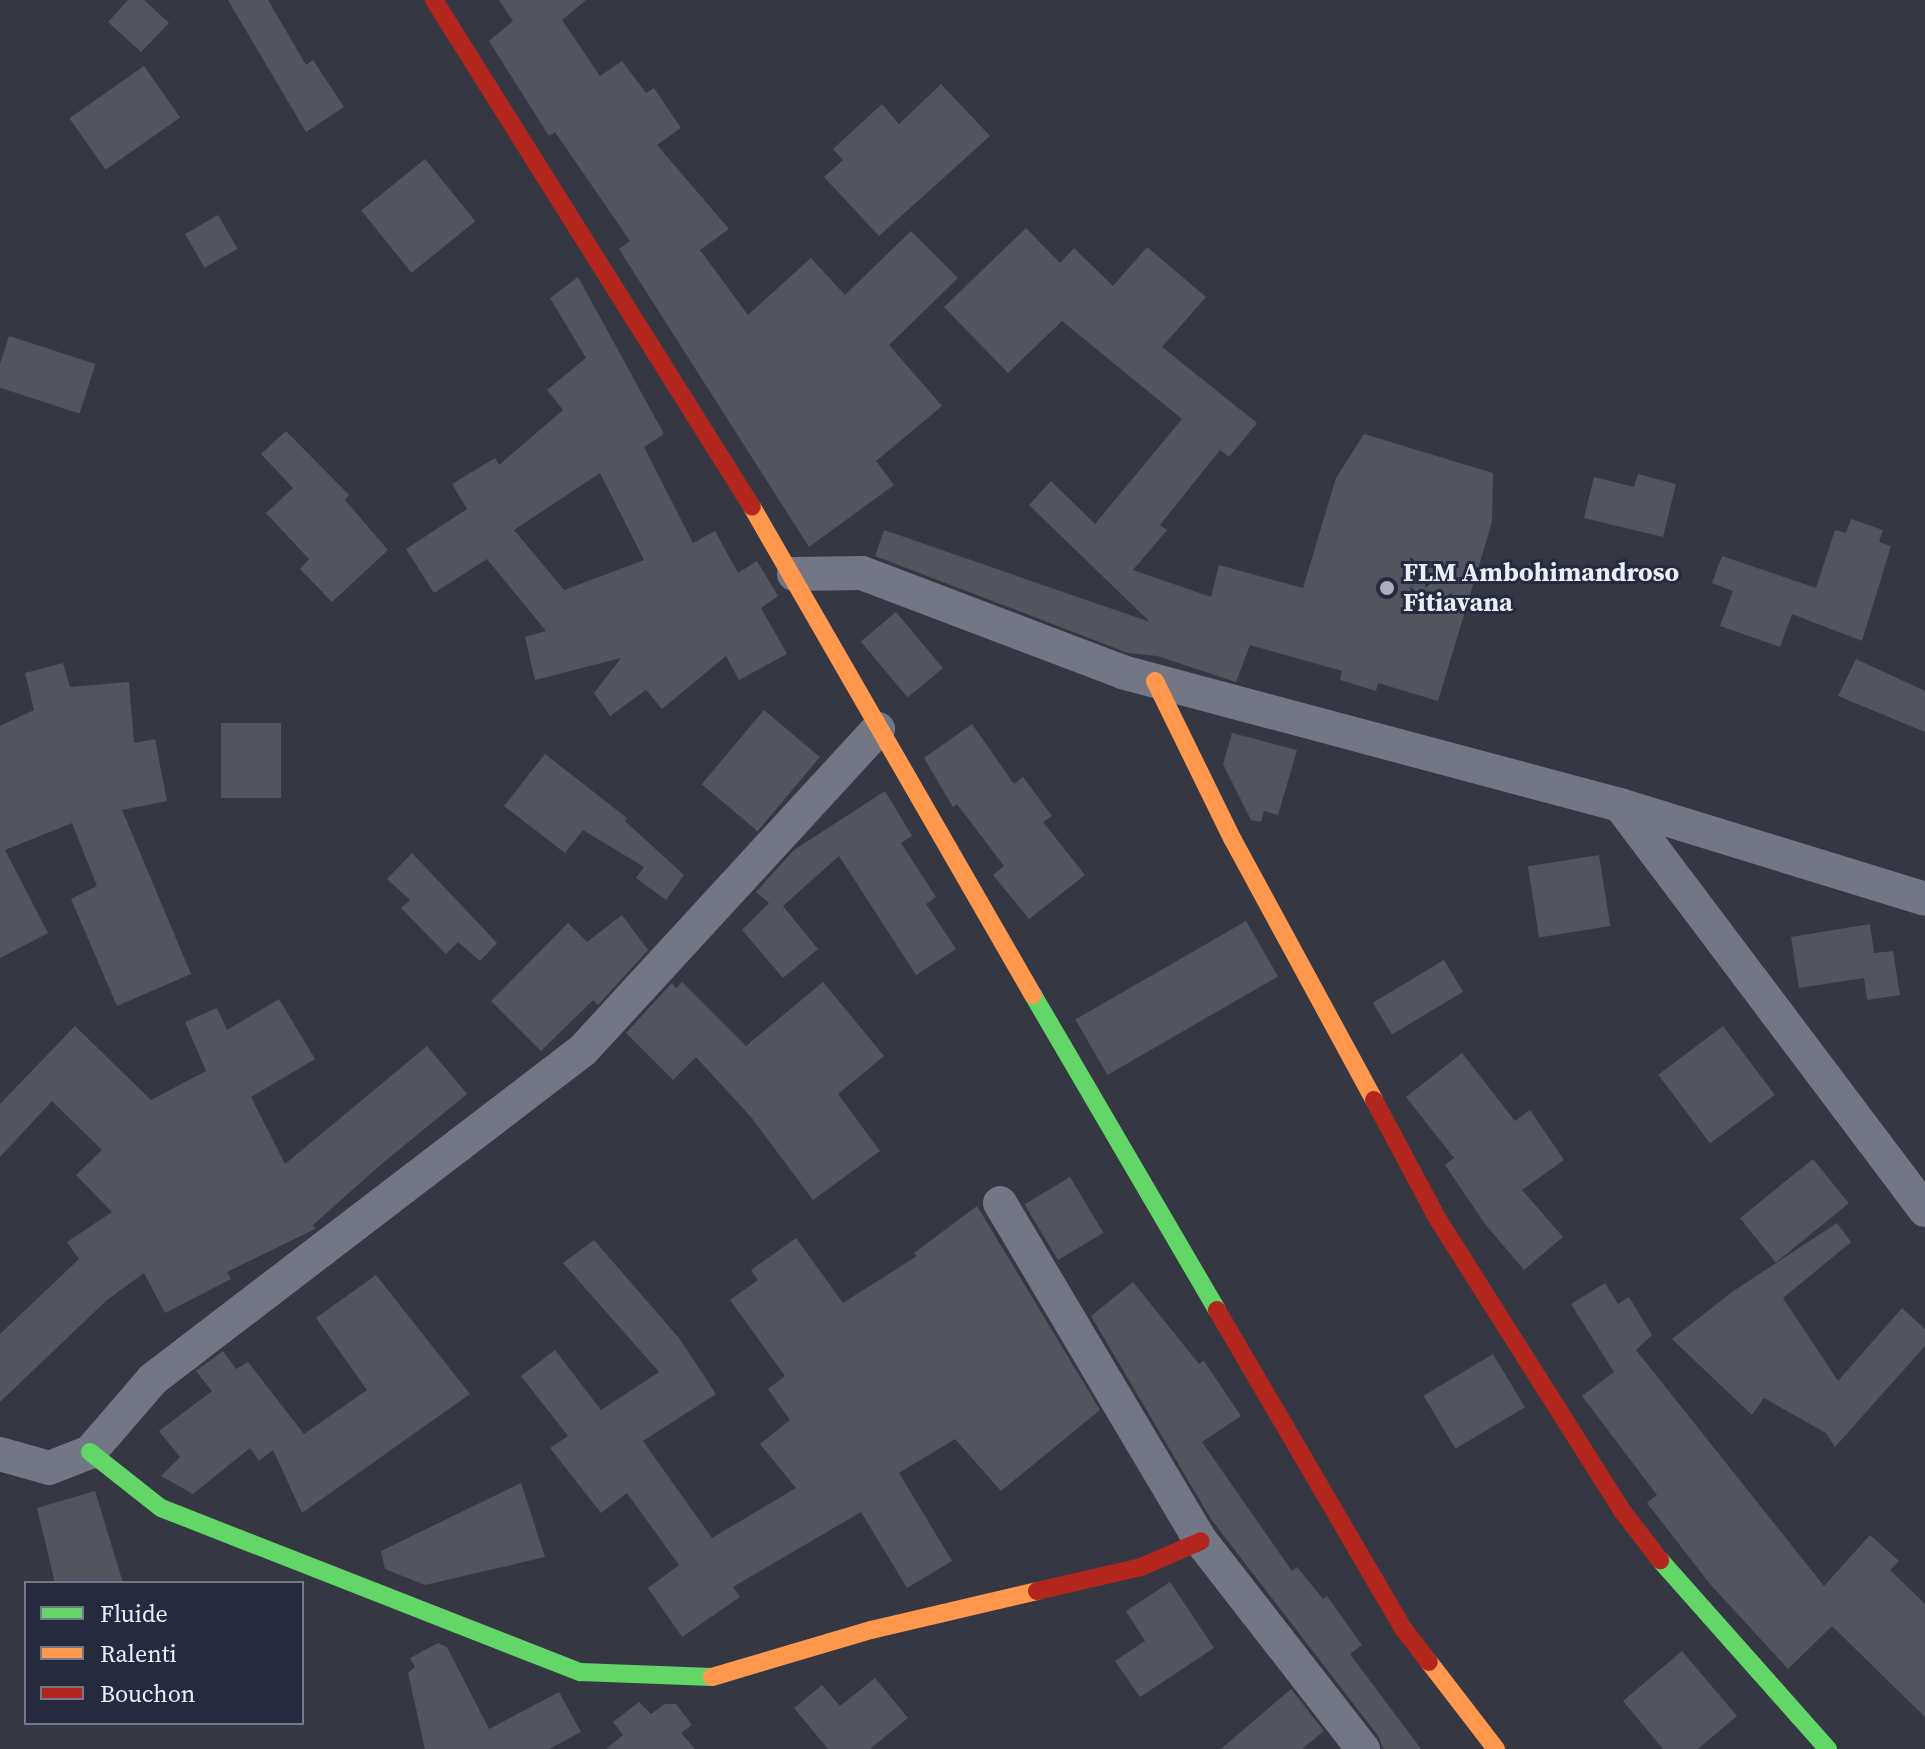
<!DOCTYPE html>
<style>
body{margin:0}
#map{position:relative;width:1925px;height:1749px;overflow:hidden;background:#353842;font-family:"Source Serif 4",serif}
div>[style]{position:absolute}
.building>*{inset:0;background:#52555d;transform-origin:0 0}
.street>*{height:34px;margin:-17px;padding:0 17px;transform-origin:17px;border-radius:17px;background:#737684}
.fast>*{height:18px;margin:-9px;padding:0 9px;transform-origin:9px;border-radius:9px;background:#63d668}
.slow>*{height:18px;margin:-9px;padding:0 9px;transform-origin:9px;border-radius:9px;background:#ff974d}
.jam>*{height:18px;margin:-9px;padding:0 9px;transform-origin:9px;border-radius:9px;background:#b3261e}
.dots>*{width:22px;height:22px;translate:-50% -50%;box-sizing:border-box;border:4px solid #262a3d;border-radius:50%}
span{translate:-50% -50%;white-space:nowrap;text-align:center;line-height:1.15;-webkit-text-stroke:6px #262a3d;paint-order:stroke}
.poi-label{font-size:26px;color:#ebeefb;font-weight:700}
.left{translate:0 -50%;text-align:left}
.legend{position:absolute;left:24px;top:1581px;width:280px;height:144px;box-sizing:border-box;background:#262a3d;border:2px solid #757889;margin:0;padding:10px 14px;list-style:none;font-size:24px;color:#ebeefb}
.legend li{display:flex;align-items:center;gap:16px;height:40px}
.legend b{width:40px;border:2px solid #757889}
</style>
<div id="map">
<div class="building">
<div style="clip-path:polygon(128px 0,144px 0,169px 23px,141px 52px,108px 22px)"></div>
<div style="clip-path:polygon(228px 0,268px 0,306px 65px,313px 60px,344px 107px,306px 132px)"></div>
<div style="clip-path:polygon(499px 0,586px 0,562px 20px,600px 76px,622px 61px,646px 93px,654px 88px,681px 128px,657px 145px,729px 229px,700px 250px,748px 315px,811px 258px,845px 295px,911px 231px,958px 278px,889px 345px,942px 406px,876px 461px,894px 485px,809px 547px,619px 249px,630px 241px,555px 132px,549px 136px,489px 41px,513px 21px)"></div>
<div style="left:144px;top:66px;width:63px;height:91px;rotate:55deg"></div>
<div style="clip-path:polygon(941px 84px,990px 136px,879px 236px,824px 177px,843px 160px,833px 149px,882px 104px,899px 124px)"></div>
<div style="left:425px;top:159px;width:80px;height:82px;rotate:51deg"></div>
<div style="left:218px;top:215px;width:39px;height:38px;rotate:60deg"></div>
<div style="clip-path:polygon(1026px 228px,1060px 263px,1074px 248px,1113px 286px,1147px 247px,1206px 297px,1162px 347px,1257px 423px,1229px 457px,1220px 450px,1160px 525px,1167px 530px,1133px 570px,1211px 597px,1219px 565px,1303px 588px,1336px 478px,1364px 434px,1493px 473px,1492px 522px,1438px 701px,1378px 683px,1376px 691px,1340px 680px,1342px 671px,1250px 645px,1236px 682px,1157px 656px,1128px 653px,875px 556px,884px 530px,1150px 622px,1029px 505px,1051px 481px,1095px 524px,1182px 419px,1062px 321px,1008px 373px,944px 307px)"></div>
<div style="clip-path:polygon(evenodd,578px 277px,664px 434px,644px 447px,693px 543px,715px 531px,738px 573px,757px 561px,778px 596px,761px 608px,787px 654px,739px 680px,726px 656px,662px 709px,646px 690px,610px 716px,594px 693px,621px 658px,535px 680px,525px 637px,546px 631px,487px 559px,434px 593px,406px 549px,467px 509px,452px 484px,495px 458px,499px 465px,563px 410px,547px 390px,586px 358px,550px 298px,578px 277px,600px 473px,644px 560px,564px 590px,514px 530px,600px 473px)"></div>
<div style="left:9px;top:336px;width:91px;height:52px;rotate:18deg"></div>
<div style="clip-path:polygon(286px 431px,349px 495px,345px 500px,388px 550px,332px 602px,300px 569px,309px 559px,266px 513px,293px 488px,261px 454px)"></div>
<div style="clip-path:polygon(1638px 474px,1676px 484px,1663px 537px,1584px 518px,1594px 477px,1634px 487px)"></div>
<div style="clip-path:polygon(1851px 519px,1883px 530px,1879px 542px,1891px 546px,1862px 641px,1792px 614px,1780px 647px,1720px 626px,1733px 591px,1712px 583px,1722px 556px,1816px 588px,1835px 530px,1846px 533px)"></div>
<div style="left:896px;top:612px;width:73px;height:46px;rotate:50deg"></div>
<div style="clip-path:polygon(1856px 659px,1925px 691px,1925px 732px,1838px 696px)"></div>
<div style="clip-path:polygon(63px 663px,70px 687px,129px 682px,134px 743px,155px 739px,167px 801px,122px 810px,191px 974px,117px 1006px,71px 899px,97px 886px,72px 823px,5px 850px,48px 933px,0 958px,0 726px,34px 710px,25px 673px)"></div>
<div style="left:764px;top:710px;width:73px;height:97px;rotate:40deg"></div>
<div style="left:221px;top:723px;width:60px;height:75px"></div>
<div style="clip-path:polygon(972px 724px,1014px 784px,1023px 777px,1052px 816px,1043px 822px,1085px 875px,1029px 919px,993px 875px,1004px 866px,957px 804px,953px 807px,924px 758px)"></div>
<div style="clip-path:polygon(1232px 733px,1297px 750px,1278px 815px,1264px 811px,1261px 822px,1251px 820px,1223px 764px)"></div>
<div style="clip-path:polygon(545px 754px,627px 818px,625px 821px,684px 875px,666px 900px,636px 878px,644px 867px,583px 830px,565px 853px,504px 806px)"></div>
<div style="clip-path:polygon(885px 791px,912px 836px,901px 843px,936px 897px,926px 904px,956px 949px,916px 975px,839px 856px,783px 906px,818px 949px,783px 978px,742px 930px,769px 903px,756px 892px,794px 850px)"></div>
<div style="clip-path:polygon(412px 853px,497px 943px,480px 961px,458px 942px,446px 954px,401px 908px,410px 900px,387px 879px)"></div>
<div style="left:1599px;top:855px;width:72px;height:72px;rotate:81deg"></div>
<div style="clip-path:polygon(622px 915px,648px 950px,598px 1005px,593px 1000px,541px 1051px,491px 1001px,568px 923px,587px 942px)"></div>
<div style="left:1246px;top:921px;width:64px;height:197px;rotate:60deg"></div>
<div style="clip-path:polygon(1870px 924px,1874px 953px,1893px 951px,1900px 995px,1867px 1000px,1864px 978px,1799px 988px,1791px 937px)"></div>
<div style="left:1444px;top:960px;width:37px;height:83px;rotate:59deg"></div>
<div style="clip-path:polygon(682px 982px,746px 1046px,823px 982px,884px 1056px,838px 1094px,880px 1151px,813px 1200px,751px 1117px,696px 1057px,673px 1080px,626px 1033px,672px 983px,676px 988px)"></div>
<div style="clip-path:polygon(279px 999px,315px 1059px,251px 1097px,285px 1164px,427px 1046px,467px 1094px,378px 1167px,313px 1225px,315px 1229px,227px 1272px,231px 1279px,165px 1313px,144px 1273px,107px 1300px,0 1402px,0 1334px,79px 1259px,67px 1242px,112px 1212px,76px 1175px,102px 1150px,52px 1101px,0 1157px,0 1104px,75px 1026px,151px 1100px,206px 1071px,185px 1022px,217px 1008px,227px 1030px)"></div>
<div style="left:1723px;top:1026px;width:86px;height:81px;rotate:53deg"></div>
<div style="clip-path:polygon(1462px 1053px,1515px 1121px,1530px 1110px,1564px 1160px,1522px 1190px,1563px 1237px,1524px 1270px,1485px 1224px,1445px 1165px,1454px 1158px,1406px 1097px)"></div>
<div style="left:1813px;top:1159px;width:57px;height:94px;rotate:51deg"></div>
<div style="left:1070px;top:1177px;width:65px;height:53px;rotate:59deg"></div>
<div style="clip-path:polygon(977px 1206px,1100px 1410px,1001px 1491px,955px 1439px,899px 1473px,952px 1561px,907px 1588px,861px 1512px,733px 1587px,740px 1597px,682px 1637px,648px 1588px,679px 1565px,627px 1493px,601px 1513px,550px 1448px,568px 1436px,521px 1376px,555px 1350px,601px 1410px,659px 1372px,563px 1263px,594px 1240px,679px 1338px,716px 1394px,643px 1441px,712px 1538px,796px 1488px,760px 1444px,790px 1420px,768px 1389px,785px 1376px,730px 1300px,758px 1280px,751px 1270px,796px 1238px,843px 1303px,917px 1256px,914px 1253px)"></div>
<div style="clip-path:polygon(1837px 1223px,1851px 1242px,1783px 1298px,1838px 1381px,1902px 1308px,1925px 1329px,1925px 1346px,1835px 1447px,1826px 1433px,1764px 1398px,1752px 1415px,1672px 1339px,1732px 1292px)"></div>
<div style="clip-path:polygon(376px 1275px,470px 1394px,302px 1513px,273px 1450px,259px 1461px,250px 1448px,193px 1494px,161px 1476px,180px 1457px,159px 1431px,212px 1391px,196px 1371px,223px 1351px,236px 1369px,248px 1362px,304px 1434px,367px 1390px,316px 1318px)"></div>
<div style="clip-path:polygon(1133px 1282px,1199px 1364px,1204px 1361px,1241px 1416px,1202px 1442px,1292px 1571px,1297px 1567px,1323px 1599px,1327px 1596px,1362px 1645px,1350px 1654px,1421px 1749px,1383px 1749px,1379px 1737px,1211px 1519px,1091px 1316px)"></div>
<div style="clip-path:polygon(1605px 1283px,1618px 1304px,1629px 1297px,1652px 1335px,1636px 1350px,1824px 1586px,1870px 1535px,1899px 1561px,1890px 1570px,1925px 1604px,1925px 1717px,1832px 1626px,1788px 1669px,1710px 1584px,1647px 1503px,1657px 1495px,1582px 1396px,1614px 1372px,1571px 1304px)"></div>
<div style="left:1493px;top:1354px;width:62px;height:81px;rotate:59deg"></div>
<div style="clip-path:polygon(521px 1483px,545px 1557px,425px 1585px,385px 1569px,381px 1551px)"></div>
<div style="clip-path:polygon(95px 1491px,123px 1583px,55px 1583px,37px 1508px)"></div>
<div style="clip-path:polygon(1170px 1582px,1214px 1648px,1140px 1697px,1115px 1661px,1145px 1641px,1126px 1611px)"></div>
<div style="clip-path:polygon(438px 1643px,447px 1647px,489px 1729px,559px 1692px,581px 1732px,549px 1749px,425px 1749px,408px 1673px,415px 1667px,410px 1658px)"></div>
<div style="clip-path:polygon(1682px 1651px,1737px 1716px,1698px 1749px,1663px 1749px,1623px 1701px)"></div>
<div style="clip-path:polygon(875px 1678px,908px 1718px,870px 1749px,828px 1749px,794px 1708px,822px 1685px,840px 1706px)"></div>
<div style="clip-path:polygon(1291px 1689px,1324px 1731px,1302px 1749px,1221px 1749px)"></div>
<div style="clip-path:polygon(639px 1702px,651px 1714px,665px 1704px,676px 1704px,692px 1725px,681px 1733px,695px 1749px,606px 1749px,623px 1735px,613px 1722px)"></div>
</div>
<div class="street">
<div style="left:794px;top:574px;width:68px;rotate:-0.8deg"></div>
<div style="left:862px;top:573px;width:278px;rotate:20.8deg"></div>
<div style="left:1122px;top:672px;width:515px;rotate:14.95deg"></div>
<div style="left:1620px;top:805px;width:319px;rotate:17.1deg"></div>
<div style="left:1620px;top:805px;width:507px;rotate:53.02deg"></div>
<div style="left:1000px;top:1203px;width:393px;rotate:59.3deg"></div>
<div style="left:1201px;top:1541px;width:264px;rotate:52.1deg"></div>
<div style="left:0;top:1454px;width:51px;rotate:15.9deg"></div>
<div style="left:49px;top:1468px;width:44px;rotate:-21.3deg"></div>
<div style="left:90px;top:1452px;width:96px;rotate:-49.2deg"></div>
<div style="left:153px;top:1379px;width:541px;rotate:-37.42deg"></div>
<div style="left:583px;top:1050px;width:436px;rotate:-47.4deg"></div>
</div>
<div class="fast">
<div style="left:1033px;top:995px;width:365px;rotate:59.7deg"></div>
<div style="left:90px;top:1452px;width:90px;rotate:38.3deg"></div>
<div style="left:161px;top:1508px;width:450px;rotate:21.4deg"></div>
<div style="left:580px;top:1672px;width:132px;rotate:2.2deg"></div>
<div style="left:1660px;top:1560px;width:253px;rotate:48.4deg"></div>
</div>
<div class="slow">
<div style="left:752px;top:507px;width:563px;rotate:60.07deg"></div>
<div style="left:1155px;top:681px;width:177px;rotate:63.9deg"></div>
<div style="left:1233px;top:840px;width:296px;rotate:61.5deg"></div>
<div style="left:1429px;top:1662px;width:110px;rotate:52.4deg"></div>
<div style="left:712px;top:1677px;width:166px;rotate:-16.5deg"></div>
<div style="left:871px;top:1630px;width:171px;rotate:-13.2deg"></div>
</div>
<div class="jam">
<div style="left:434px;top:0;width:598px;rotate:57.9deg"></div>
<div style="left:1374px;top:1100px;width:137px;rotate:61.8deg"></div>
<div style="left:1439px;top:1221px;width:344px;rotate:57.7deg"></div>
<div style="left:1623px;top:1512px;width:61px;rotate:52.4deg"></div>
<div style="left:1217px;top:1310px;width:367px;rotate:59.7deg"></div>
<div style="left:1402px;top:1627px;width:44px;rotate:52.4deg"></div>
<div style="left:1037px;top:1591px;width:107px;rotate:-13deg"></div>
<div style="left:1141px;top:1567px;width:65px;rotate:-23.4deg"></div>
</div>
<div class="dots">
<div style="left:1387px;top:588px;background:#abaeba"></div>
</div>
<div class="poi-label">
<span class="left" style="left:1403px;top:588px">FLM Ambohimandroso<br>Fitiavana</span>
</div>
<ul class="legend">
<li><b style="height:10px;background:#63d668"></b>Fluide</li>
<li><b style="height:10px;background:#ff974d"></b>Ralenti</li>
<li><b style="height:10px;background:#b3261e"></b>Bouchon</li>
</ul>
</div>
